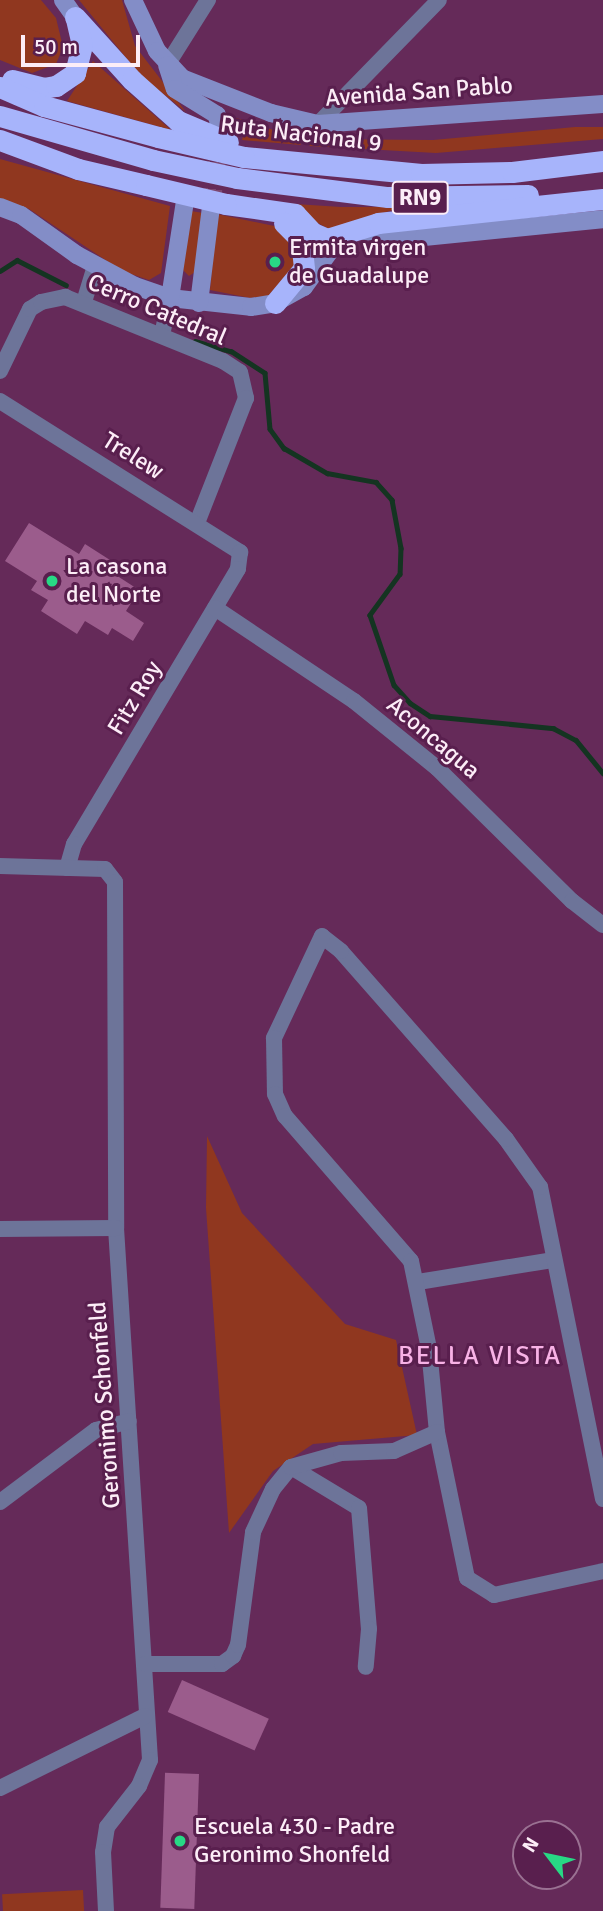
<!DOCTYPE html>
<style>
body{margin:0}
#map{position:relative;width:603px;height:1911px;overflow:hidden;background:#652a59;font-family:Signika,sans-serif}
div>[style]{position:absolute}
.green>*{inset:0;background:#90371f;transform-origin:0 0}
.stream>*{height:4.5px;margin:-2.25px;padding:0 2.25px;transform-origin:2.25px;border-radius:2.25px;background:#143421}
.building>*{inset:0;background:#9b5c8c;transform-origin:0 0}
.secondary-tunnel>*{height:18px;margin-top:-9px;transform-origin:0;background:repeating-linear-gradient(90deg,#7c4771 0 18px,transparent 0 27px)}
.street>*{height:16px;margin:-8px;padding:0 8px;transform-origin:8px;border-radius:8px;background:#6d7499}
.secondary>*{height:18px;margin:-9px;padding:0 9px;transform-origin:9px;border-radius:9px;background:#838dc7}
.highway>*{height:21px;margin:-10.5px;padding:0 10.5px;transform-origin:10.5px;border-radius:10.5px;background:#a7b4fb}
.highway-bridge>*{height:21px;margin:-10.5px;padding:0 10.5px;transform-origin:10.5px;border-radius:10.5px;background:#a7b4fb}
.dots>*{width:19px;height:19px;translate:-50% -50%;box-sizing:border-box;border:4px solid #591f4e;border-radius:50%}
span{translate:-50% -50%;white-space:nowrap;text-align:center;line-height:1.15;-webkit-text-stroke:6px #591f4e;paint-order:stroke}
.shield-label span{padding:2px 5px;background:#591f4e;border:2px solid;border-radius:5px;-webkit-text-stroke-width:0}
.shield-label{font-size:23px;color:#fcedf7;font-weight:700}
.street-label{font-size:24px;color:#fcedf7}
.poi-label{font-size:24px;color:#fcedf7}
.left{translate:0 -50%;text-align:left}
.neighbourhood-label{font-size:26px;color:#f8b2e6;letter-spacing:2px}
.north{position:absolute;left:512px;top:1820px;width:70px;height:70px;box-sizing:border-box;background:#591f4e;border:2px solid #9a7192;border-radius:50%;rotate:302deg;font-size:19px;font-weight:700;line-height:28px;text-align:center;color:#fcedf7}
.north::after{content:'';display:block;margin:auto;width:24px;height:32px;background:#28d885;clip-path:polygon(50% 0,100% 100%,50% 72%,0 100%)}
.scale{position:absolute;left:21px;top:35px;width:119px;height:32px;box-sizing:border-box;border:4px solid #fcedf7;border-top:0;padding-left:9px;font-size:21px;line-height:24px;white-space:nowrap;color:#fcedf7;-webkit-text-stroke:5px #591f4e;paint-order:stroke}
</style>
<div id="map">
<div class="green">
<div style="clip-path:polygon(0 0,41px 0,56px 18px,63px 47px,56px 64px,32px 73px,0 60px)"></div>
<div style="clip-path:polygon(79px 0,122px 0,135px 46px,186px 112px,141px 76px)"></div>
<div style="clip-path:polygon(93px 61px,171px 130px,67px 101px)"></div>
<div style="clip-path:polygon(221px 113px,298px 138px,301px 145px,242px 140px,244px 132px)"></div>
<div style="clip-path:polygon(575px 127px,603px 127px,603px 139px,436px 153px,310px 146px,305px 139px,433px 140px)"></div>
<div style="clip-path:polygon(0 159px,170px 206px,161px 273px,149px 280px,122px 271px,29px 209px,0 199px)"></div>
<div style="clip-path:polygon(280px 203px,341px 207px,403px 207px,329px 229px)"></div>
<div style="clip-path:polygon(191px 211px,203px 213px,195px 272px,189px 276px,183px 270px)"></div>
<div style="clip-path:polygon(217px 214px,279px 227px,301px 258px,268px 296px,250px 298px,210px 290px)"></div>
<div style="clip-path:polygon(207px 1136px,242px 1213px,345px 1324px,396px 1340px,417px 1435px,313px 1444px,273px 1471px,229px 1533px,206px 1208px)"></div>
<div style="left:83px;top:1890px;width:21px;height:81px;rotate:87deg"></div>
</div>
<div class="stream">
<div style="left:0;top:271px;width:20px;rotate:-33deg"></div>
<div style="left:17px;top:260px;width:55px;rotate:27deg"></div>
<div style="left:195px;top:341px;width:37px;rotate:16deg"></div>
<div style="left:231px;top:351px;width:40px;rotate:32.9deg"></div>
<div style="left:265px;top:373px;width:56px;rotate:84.9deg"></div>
<div style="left:270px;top:429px;width:24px;rotate:54deg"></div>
<div style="left:284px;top:448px;width:50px;rotate:30.2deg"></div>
<div style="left:327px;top:473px;width:50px;rotate:10.4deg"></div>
<div style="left:376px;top:482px;width:24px;rotate:48deg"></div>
<div style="left:392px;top:500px;width:49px;rotate:79.4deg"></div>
<div style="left:401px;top:548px;width:26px;rotate:92deg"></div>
<div style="left:400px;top:574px;width:51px;rotate:126.2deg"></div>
<div style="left:370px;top:615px;width:74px;rotate:71.1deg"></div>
<div style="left:394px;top:685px;width:24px;rotate:48deg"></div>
<div style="left:410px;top:703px;width:24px;rotate:33deg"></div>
<div style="left:430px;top:716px;width:124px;rotate:5.6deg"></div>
<div style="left:553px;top:728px;width:26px;rotate:28deg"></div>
<div style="left:576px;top:740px;width:43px;rotate:50.7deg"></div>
</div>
<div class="building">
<div style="clip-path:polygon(29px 523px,79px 554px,85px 544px,110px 560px,105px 568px,139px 590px,126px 611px,144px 623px,133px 641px,112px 628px,108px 635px,85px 621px,77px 634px,41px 611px,48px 600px,31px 590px,37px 581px,5px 561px)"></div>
<div style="left:182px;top:1680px;width:95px;height:35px;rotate:24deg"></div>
<div style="left:199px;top:1774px;width:135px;height:34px;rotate:92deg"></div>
</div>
<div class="secondary-tunnel">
<div style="left:211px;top:207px;width:71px;rotate:-82.7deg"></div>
</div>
<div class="street">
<div style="left:167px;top:65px;width:77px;rotate:-57.8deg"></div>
<div style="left:318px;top:124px;width:173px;rotate:-45.7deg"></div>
<div style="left:84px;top:302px;width:38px;rotate:-73deg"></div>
<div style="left:162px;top:335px;width:38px;rotate:-78deg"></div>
<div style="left:0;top:371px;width:69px;rotate:-64.2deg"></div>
<div style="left:30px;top:309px;width:13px;rotate:-32deg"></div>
<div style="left:41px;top:302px;width:25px;rotate:-12deg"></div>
<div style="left:65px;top:297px;width:170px;rotate:22.1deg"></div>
<div style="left:223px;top:361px;width:20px;rotate:33deg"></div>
<div style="left:240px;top:372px;width:27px;rotate:77deg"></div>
<div style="left:246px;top:398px;width:134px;rotate:111.4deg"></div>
<div style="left:0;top:401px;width:284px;rotate:32.2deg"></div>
<div style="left:240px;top:552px;width:17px;rotate:97deg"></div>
<div style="left:238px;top:569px;width:320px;rotate:120.8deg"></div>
<div style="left:74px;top:844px;width:25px;rotate:106deg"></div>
<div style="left:215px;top:608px;width:167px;rotate:33.8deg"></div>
<div style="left:354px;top:701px;width:107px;rotate:38.9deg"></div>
<div style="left:437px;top:768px;width:190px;rotate:44.6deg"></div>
<div style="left:572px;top:901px;width:39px;rotate:38deg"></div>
<div style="left:0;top:866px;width:105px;rotate:1.6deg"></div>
<div style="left:105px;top:869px;width:16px;rotate:52deg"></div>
<div style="left:115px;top:882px;width:346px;rotate:89.8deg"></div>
<div style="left:116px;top:1228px;width:533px;rotate:86.34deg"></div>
<div style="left:150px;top:1760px;width:28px;rotate:113deg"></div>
<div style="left:139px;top:1786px;width:52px;rotate:128deg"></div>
<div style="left:107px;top:1827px;width:25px;rotate:99deg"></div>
<div style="left:103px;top:1852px;width:59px;rotate:87.1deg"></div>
<div style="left:0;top:1229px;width:116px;rotate:-0.5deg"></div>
<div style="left:418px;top:1282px;width:136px;rotate:-9.3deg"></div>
<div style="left:291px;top:1467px;width:79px;rotate:31.1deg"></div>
<div style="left:359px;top:1508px;width:121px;rotate:85.3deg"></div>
<div style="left:369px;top:1629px;width:38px;rotate:95deg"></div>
<div style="left:603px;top:1499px;width:318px;rotate:-101.4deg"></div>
<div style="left:540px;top:1187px;width:59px;rotate:-125.3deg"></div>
<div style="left:506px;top:1139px;width:250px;rotate:-131.3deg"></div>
<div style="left:341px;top:951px;width:24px;rotate:-142deg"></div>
<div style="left:322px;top:936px;width:113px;rotate:115.2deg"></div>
<div style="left:274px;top:1038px;width:56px;rotate:89deg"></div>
<div style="left:275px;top:1094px;width:24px;rotate:66deg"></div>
<div style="left:285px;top:1116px;width:192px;rotate:49deg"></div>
<div style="left:411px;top:1261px;width:90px;rotate:78.4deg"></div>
<div style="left:429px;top:1349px;width:83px;rotate:84.5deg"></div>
<div style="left:437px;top:1432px;width:149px;rotate:78.4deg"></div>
<div style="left:467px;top:1578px;width:32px;rotate:32deg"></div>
<div style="left:494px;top:1595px;width:112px;rotate:-12.4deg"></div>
<div style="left:0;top:1502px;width:120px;rotate:-36.9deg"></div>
<div style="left:96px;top:1430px;width:34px;rotate:-15deg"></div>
<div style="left:145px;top:1664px;width:77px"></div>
<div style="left:222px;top:1664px;width:14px;rotate:-36deg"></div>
<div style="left:233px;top:1656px;width:12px;rotate:-66deg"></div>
<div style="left:238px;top:1645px;width:114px;rotate:-82.4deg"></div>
<div style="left:253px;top:1532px;width:47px;rotate:-65.1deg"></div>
<div style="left:273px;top:1489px;width:28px;rotate:-51deg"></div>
<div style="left:291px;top:1467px;width:52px;rotate:-15.6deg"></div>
<div style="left:341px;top:1453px;width:53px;rotate:-2.2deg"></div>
<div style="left:394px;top:1451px;width:47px;rotate:-23.8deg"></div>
<div style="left:0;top:1788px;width:162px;rotate:-26.4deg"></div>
</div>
<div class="secondary">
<div style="left:63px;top:0;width:21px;rotate:55deg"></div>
<div style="left:133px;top:0;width:56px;rotate:64.8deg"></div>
<div style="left:157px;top:51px;width:37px;rotate:47deg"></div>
<div style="left:182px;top:78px;width:96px;rotate:21.5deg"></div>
<div style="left:271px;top:113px;width:48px;rotate:13.2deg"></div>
<div style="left:318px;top:124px;width:286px;rotate:-4deg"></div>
<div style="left:167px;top:65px;width:25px;rotate:72deg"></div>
<div style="left:175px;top:89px;width:49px;rotate:31.8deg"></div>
<div style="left:217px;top:115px;width:16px;rotate:79deg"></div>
<div style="left:0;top:207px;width:22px;rotate:21deg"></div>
<div style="left:21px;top:215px;width:69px;rotate:35.5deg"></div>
<div style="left:77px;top:255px;width:66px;rotate:28.1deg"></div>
<div style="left:135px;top:286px;width:37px;rotate:19deg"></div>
<div style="left:170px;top:298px;width:81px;rotate:6.3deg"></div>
<div style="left:251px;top:307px;width:24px;rotate:-9deg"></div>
<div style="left:275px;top:303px;width:33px;rotate:-29deg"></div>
<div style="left:304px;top:287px;width:44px;rotate:-54.2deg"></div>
<div style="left:330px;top:251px;width:33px;rotate:-39deg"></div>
<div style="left:356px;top:230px;width:68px;rotate:5.9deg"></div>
<div style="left:424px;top:237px;width:180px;rotate:-5.7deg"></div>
<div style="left:170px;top:298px;width:98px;rotate:-81.2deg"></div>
<div style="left:199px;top:303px;width:97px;rotate:-82.9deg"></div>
</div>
<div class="highway">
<div style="left:75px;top:17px;width:85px;rotate:47.9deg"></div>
<div style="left:132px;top:80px;width:62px;rotate:41.7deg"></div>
<div style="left:12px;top:80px;width:32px;rotate:14deg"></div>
<div style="left:43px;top:88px;width:13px;rotate:-9deg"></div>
<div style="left:56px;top:86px;width:23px;rotate:-34deg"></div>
<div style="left:75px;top:73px;width:29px;rotate:-76deg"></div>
<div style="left:82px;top:45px;width:27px;rotate:-103deg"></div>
<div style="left:0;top:87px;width:48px;rotate:23.4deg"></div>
<div style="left:44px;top:106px;width:118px;rotate:15.2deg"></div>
<div style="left:0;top:116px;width:159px;rotate:16deg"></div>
<div style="left:0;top:140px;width:83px;rotate:20.4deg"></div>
<div style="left:78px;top:169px;width:70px;rotate:13.2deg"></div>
<div style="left:244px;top:157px;width:178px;rotate:5.5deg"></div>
<div style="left:421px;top:174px;width:91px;rotate:-1.3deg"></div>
<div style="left:512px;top:172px;width:92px;rotate:-6.9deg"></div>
<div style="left:237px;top:178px;width:152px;rotate:7.2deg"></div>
<div style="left:388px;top:197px;width:140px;rotate:-0.8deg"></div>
<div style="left:226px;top:204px;width:70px;rotate:8.2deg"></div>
<div style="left:295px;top:214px;width:26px;rotate:47deg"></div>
<div style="left:313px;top:233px;width:15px;rotate:23deg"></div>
<div style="left:327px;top:239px;width:53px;rotate:-17.4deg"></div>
<div style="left:378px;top:223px;width:226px;rotate:-6.1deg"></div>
<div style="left:275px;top:303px;width:45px;rotate:-50.4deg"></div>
<div style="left:304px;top:268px;width:28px;rotate:-96deg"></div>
<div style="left:301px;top:240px;width:24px;rotate:-135deg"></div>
</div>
<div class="highway-bridge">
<div style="left:178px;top:121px;width:54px;rotate:22.8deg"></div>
<div style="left:158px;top:137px;width:88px;rotate:13.1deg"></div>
<div style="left:153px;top:160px;width:86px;rotate:12.1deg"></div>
<div style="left:146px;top:185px;width:82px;rotate:13.4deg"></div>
</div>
<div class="dots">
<div style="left:275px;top:262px;background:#28d885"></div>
<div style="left:52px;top:581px;background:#28d885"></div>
<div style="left:180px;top:1841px;background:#28d885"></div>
</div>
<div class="shield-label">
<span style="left:420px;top:198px">RN9</span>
</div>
<div class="street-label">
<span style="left:419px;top:92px;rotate:-4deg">Avenida San Pablo</span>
<span style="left:301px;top:134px;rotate:7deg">Ruta Nacional 9</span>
<span style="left:157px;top:310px;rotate:23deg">Cerro Catedral</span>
<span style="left:133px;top:456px;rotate:32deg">Trelew</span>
<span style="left:135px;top:698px;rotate:-59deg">Fitz Roy</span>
<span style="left:433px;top:738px;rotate:40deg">Aconcagua</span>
<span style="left:105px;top:1405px;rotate:-94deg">Geronimo Schonfeld</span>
</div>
<div class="poi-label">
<span class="left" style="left:289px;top:262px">Ermita virgen<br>de Guadalupe</span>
<span class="left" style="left:66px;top:581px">La casona<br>del Norte</span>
<span class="left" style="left:194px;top:1841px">Escuela 430 - Padre<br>Geronimo Shonfeld</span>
</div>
<div class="neighbourhood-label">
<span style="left:480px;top:1357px">BELLA VISTA</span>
</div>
<div class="north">N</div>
<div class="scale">50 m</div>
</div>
